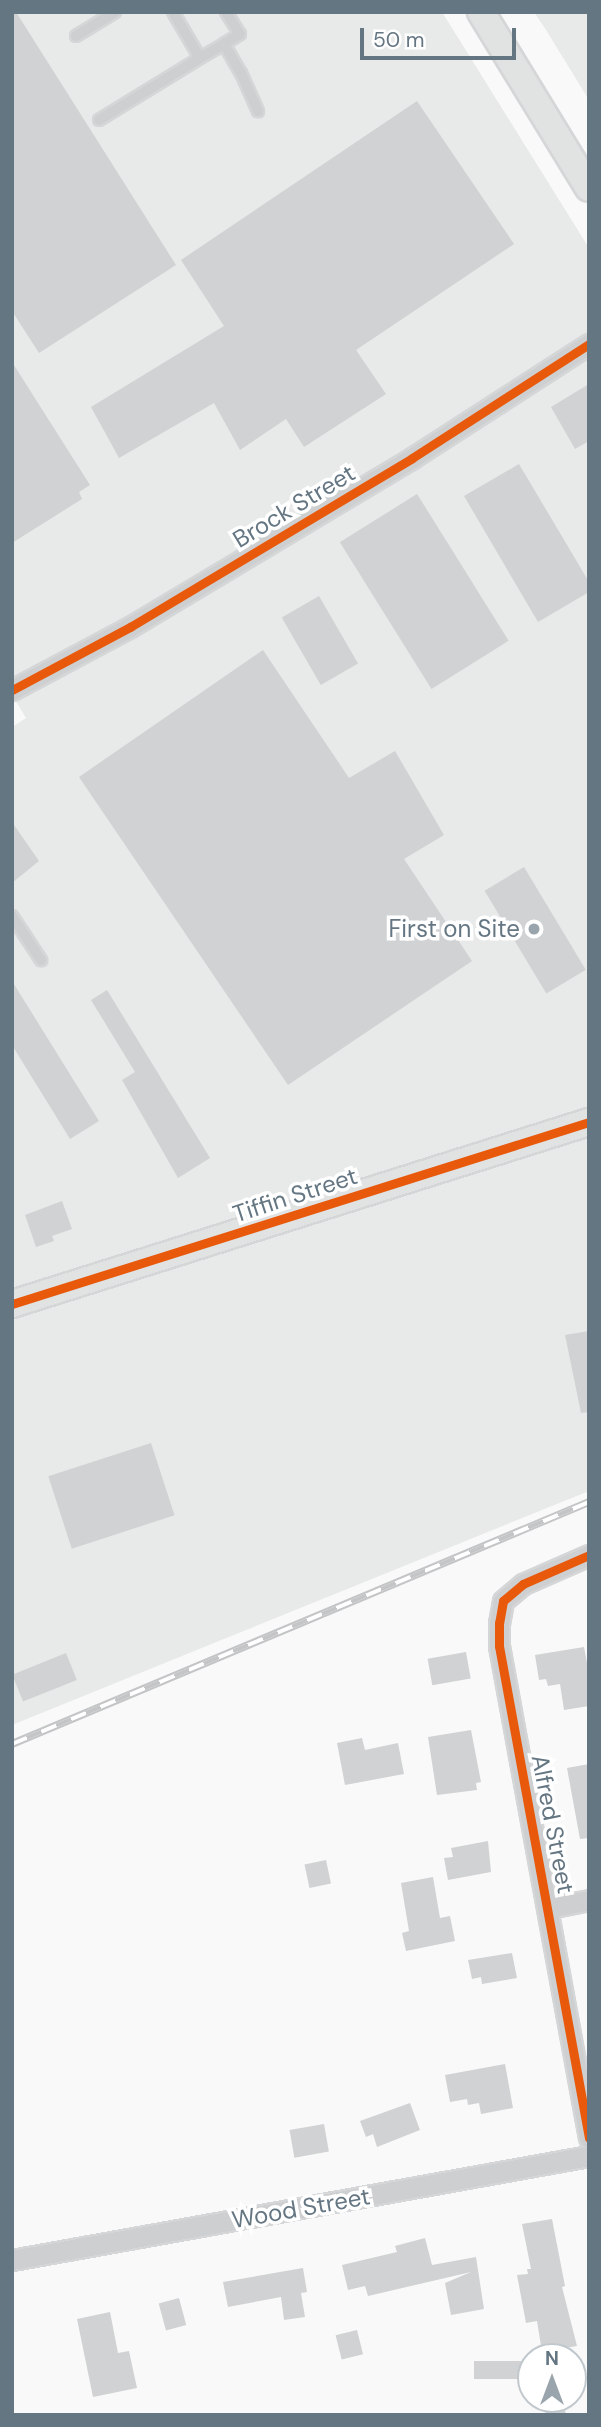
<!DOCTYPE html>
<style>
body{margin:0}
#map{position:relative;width:601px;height:2427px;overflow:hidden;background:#f9f9f9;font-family:"DM Sans",sans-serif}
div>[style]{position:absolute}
.built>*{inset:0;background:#e8e9e9}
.building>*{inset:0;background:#d0d2d3;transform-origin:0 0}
.roads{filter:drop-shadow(2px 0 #d5d6d7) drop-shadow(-2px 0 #d5d6d7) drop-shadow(0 2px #d5d6d7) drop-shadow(0 -2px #d5d6d7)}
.lane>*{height:10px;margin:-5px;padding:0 5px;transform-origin:5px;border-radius:5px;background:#cecfd0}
.street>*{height:19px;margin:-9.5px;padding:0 9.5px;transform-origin:9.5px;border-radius:9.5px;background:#cecfd0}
.secondary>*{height:26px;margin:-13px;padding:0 13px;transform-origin:13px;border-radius:13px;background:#e1e2e2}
.rail>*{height:8px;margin-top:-4px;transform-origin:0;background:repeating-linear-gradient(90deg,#fff 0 16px,#c3c5c6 0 32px);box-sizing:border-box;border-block:2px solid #c3c5c6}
.cycleway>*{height:9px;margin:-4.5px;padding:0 4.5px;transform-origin:4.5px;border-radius:4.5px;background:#e8590c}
.dots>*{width:19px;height:19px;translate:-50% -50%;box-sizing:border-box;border:4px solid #fff;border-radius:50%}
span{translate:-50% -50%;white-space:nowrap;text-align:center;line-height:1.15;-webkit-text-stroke:7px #fff;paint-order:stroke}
.street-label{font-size:24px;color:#657683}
.poi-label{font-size:24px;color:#657683}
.right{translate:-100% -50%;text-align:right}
.frame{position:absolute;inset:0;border:14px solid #657683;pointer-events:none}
.north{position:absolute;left:517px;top:2343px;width:70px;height:70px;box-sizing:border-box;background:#fff;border:2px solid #c1c8cd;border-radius:50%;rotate:0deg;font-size:19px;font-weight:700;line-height:28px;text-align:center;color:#657683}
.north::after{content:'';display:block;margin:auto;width:24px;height:32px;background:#99a4ac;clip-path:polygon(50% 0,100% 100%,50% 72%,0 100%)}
.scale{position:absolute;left:360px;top:28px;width:156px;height:32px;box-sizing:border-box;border:4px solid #657683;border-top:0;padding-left:9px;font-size:21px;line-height:24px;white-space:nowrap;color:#657683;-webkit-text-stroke:5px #fff;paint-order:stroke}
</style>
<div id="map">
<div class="built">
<div style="clip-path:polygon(12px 12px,442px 12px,589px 248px,589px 1491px,12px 1725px,12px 727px,26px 718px,12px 695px)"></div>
<div style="clip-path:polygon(534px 12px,589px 12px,589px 100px,546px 30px)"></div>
</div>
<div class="building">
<div style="clip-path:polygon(12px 12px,16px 12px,176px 265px,39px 353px,12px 311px)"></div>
<div style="clip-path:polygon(417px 101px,514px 244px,356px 350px,386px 394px,304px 447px,286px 419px,240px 450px,214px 403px,119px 458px,91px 407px,224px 326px,181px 260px)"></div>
<div style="clip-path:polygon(12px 362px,90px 485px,79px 492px,82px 499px,12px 543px)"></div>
<div style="clip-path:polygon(589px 384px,589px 441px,575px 449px,551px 407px)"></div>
<div style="clip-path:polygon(519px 464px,589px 582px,589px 592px,538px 622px,464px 496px)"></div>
<div style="left:417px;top:494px;width:173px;height:91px;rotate:58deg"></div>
<div style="left:319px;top:596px;width:78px;height:43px;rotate:60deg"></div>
<div style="clip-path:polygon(263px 650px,349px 778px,395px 751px,444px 835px,404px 859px,472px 961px,288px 1085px,79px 777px)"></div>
<div style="clip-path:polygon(12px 822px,39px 861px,12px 883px)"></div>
<div style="left:524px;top:867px;width:120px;height:46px;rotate:59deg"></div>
<div style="clip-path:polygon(12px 981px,99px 1121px,70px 1139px,12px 1045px)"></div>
<div style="clip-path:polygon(107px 990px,210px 1158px,178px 1178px,122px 1080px,135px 1072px,91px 1000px)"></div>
<div style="clip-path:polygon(62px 1201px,72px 1229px,52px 1236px,54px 1241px,36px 1247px,25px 1215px)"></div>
<div style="clip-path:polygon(589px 1331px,589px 1412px,581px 1413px,565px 1335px)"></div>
<div style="left:151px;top:1443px;width:76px;height:108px;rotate:72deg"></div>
<div style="clip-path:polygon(584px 1647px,589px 1673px,589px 1706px,564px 1710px,560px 1684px,548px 1686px,546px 1679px,539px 1680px,535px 1655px)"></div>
<div style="left:466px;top:1652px;width:27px;height:39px;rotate:80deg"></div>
<div style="left:66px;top:1653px;width:29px;height:58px;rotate:68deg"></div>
<div style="clip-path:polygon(471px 1730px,481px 1782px,476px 1783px,477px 1790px,437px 1795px,428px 1737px)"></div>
<div style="clip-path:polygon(362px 1738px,365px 1750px,398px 1743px,404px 1774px,345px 1785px,337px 1743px)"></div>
<div style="clip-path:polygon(589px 1764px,589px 1838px,580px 1839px,567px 1768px)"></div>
<div style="clip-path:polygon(488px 1841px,491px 1872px,448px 1880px,444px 1858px,453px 1857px,451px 1848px)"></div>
<div style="left:326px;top:1860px;width:24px;height:22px;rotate:78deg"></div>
<div style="clip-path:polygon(433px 1877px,440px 1918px,450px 1916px,455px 1941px,406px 1951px,402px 1933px,409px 1931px,401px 1883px)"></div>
<div style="clip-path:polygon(512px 1953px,517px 1978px,482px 1984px,481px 1977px,472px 1979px,468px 1960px)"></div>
<div style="clip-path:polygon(505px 2064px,513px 2108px,481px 2114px,479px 2103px,468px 2105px,467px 2099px,450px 2102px,445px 2075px)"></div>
<div style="clip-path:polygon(410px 2103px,420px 2130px,377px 2147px,373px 2134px,366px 2137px,360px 2121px)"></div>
<div style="left:324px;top:2124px;width:28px;height:35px;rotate:80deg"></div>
<div style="clip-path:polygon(552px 2219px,565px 2286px,562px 2287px,577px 2346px,542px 2352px,537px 2321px,526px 2323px,517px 2275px,528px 2274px,527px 2269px,531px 2269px,522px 2224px)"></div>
<div style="clip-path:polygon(425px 2238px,432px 2265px,476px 2257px,484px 2309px,451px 2315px,445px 2283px,471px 2272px,368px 2296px,365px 2286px,348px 2290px,342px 2265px,397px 2252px,395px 2246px)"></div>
<div style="clip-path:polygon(303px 2268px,307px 2292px,301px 2293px,305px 2317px,284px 2320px,281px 2297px,228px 2307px,223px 2282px)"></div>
<div style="left:179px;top:2298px;width:28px;height:21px;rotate:75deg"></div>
<div style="clip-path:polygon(110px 2312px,118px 2353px,129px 2351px,137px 2388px,93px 2397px,77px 2319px)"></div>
<div style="left:357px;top:2330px;width:25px;height:22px;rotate:76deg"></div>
<div style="left:531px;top:2361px;width:18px;height:57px;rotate:90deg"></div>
<div style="clip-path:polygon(543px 2399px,563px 2399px,566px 2415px,546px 2415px)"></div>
</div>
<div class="roads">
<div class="lane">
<div style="left:173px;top:12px;width:53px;rotate:59.6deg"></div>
<div style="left:200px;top:58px;width:28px;rotate:-30deg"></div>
<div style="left:226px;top:12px;width:26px;rotate:58deg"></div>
<div style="left:240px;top:34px;width:19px;rotate:148deg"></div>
<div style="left:224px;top:44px;width:34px;rotate:60deg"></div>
<div style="left:241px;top:73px;width:42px;rotate:65.9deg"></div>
<div style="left:76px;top:36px;width:46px;rotate:-31.6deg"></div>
<div style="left:99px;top:120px;width:119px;rotate:-31.5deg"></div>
<div style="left:12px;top:916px;width:53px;rotate:56.6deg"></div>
</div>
<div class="street">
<div style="left:12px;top:690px;width:134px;rotate:-28.1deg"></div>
<div style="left:130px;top:627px;width:329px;rotate:-30.9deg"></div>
<div style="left:412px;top:458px;width:211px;rotate:-32.8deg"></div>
<div style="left:589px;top:1555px;width:72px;rotate:156.3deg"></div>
<div style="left:523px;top:1584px;width:26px;rotate:140deg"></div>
<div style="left:503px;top:1601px;width:22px;rotate:100deg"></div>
<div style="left:499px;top:1623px;width:23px;rotate:90deg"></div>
<div style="left:499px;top:1646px;width:500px;rotate:79.63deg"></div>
<div style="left:549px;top:1908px;width:41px;rotate:-11.3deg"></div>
<div style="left:12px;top:2260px;width:586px;rotate:-10.22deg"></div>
</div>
<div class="secondary">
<div style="left:481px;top:12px;width:206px;rotate:58.5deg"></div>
<div style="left:12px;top:1304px;width:605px;rotate:-17.51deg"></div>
</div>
</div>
<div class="rail">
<div style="left:12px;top:1744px;width:626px;rotate:-22.75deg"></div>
</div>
<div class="cycleway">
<div style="left:12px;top:690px;width:134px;rotate:-28.1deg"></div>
<div style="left:130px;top:627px;width:329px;rotate:-30.9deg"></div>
<div style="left:412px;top:458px;width:211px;rotate:-32.8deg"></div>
<div style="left:12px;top:1304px;width:605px;rotate:-17.51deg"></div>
<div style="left:589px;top:1555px;width:72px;rotate:156.3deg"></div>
<div style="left:523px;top:1584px;width:26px;rotate:140deg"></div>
<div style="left:503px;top:1601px;width:22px;rotate:100deg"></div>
<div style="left:499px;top:1623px;width:23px;rotate:90deg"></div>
<div style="left:499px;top:1646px;width:500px;rotate:79.63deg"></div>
</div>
<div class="dots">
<div style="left:534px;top:929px;background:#99a4ac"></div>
</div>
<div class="street-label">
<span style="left:294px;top:506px;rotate:-31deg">Brock Street</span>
<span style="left:295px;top:1195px;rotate:-18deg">Tiffin Street</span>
<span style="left:553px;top:1824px;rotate:79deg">Alfred Street</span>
<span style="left:301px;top:2208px;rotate:-10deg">Wood Street</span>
</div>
<div class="poi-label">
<span class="right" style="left:520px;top:929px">First on Site</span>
</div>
<div class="frame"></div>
<div class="north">N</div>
<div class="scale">50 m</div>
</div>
